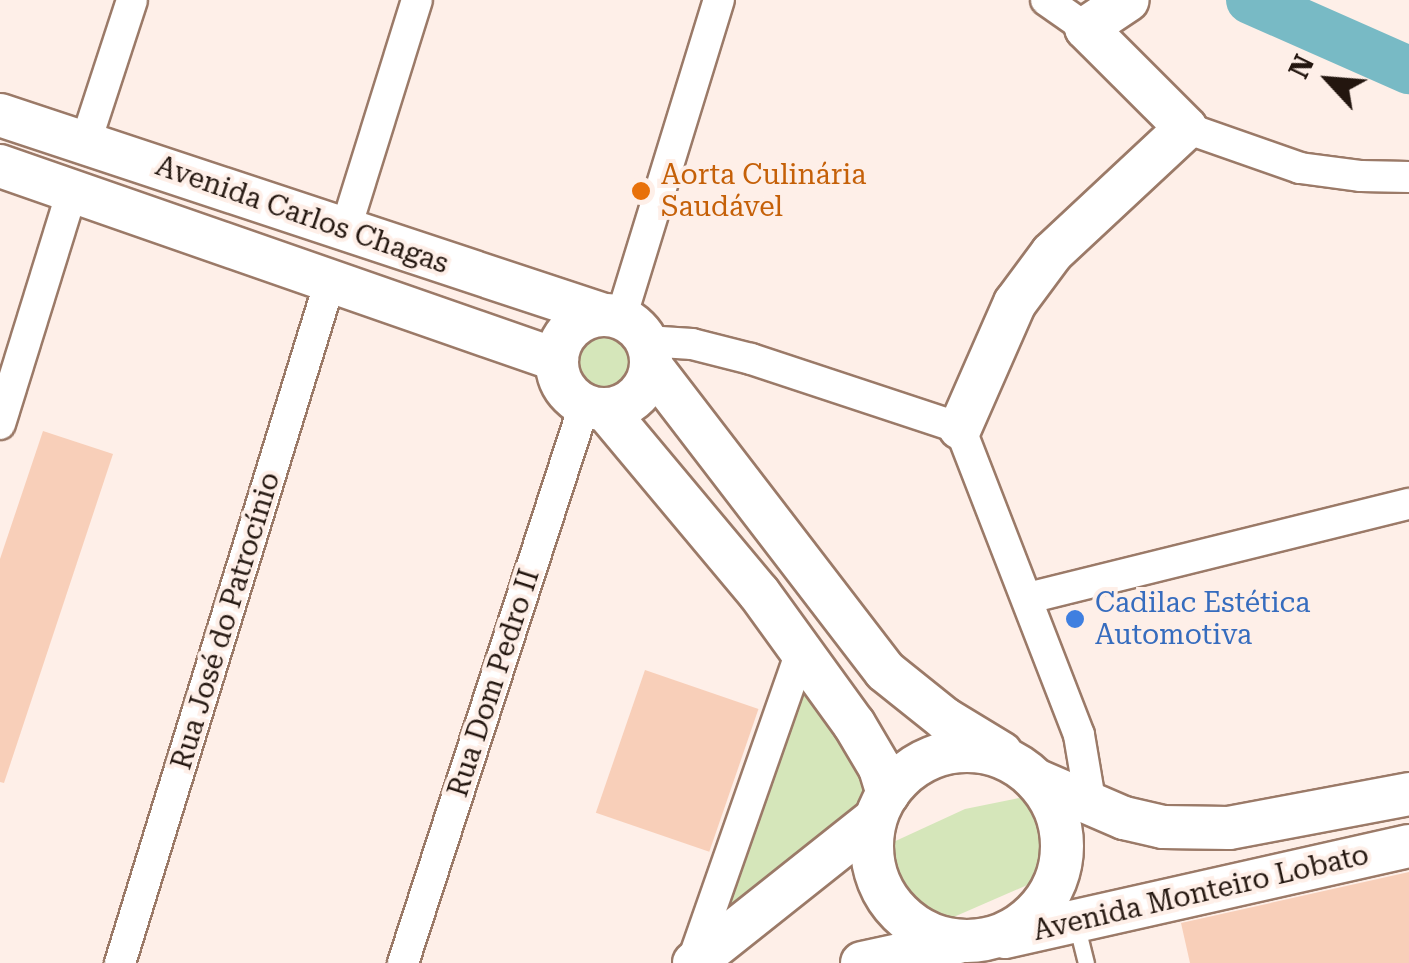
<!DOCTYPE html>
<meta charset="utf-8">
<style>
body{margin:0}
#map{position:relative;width:1409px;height:963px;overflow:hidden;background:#feefe8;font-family:"Roboto Serif",serif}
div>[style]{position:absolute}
.green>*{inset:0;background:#d5e6ba}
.round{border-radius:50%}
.river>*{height:48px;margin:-24px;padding:0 24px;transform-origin:24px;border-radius:24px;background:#78bac5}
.building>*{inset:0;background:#f8cfb9;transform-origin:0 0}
.roads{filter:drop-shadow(2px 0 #9b7a68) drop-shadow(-2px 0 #9b7a68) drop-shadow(0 2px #9b7a68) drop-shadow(0 -2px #9b7a68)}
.lane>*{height:15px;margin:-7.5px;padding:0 7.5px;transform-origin:7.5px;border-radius:7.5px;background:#fff}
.street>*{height:30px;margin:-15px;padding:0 15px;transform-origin:15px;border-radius:15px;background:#fff}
.secondary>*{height:42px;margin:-21px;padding:0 21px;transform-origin:21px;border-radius:21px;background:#fff}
.secondary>.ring{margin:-21px;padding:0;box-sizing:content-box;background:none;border:42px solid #fff;border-radius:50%}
.dots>*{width:28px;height:28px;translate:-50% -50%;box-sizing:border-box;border:5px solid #feefe8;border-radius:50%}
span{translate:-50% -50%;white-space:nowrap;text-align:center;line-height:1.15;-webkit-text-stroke:8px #feefe8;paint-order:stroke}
.food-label{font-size:28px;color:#c56008}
.left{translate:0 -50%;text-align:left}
.street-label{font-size:28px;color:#23160f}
.shop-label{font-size:28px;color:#366cbe}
.north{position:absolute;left:1279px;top:30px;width:100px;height:100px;-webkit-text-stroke:8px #feefe8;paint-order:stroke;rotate:296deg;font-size:28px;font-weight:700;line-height:40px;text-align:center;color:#23160f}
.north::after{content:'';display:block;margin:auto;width:35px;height:45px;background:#23160f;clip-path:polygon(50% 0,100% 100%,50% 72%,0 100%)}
</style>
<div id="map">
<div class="green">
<div class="round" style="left:570px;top:328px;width:70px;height:70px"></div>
<div style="clip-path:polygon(802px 692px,833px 713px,859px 743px,870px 807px,762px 892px,720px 909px)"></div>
<div style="clip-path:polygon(1019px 798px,1040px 805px,1050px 828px,1053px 849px,1041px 879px,933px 926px,913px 914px,899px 896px,883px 860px,889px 844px,965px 809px)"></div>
</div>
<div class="river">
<div style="left:1250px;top:0;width:174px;rotate:23.8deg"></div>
</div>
<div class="building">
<div style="clip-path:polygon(43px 431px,113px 454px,4px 783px,0 782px,0 559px)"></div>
<div style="left:645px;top:670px;width:120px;height:151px;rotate:19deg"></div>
<div style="clip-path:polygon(1409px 872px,1409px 963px,1190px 963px,1181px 923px)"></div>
</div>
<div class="roads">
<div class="lane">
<div style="left:1076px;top:923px;width:41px;rotate:76deg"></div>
</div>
<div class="street">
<div style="left:1046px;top:0;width:49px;rotate:35deg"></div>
<div style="left:1186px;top:128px;width:121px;rotate:19.3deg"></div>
<div style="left:1300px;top:168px;width:62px;rotate:7.5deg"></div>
<div style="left:1361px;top:176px;width:48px;rotate:1.2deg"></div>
<div style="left:86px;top:141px;width:148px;rotate:-71.9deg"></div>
<div style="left:345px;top:231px;width:242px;rotate:-72.7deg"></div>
<div style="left:621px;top:318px;width:333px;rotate:-72.9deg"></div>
<div style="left:646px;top:341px;width:46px;rotate:3.7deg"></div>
<div style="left:692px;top:344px;width:61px;rotate:14.3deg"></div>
<div style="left:751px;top:359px;width:220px;rotate:18.3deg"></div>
<div style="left:960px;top:428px;width:329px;rotate:68.8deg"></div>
<div style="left:1079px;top:735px;width:66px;rotate:80.4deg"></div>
<div style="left:0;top:424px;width:247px;rotate:-72.8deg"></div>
<div style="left:1028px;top:598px;width:392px;rotate:-13.9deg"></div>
<div style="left:120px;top:963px;width:717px;rotate:-72.88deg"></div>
<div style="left:403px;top:963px;width:589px;rotate:-72deg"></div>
<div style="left:692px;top:963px;width:327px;rotate:-70.7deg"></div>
</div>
<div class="secondary">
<div style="left:0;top:115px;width:636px;rotate:18.32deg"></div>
<div style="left:0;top:166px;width:590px;rotate:19.2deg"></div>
<div class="ring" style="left:557px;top:315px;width:52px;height:52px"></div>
<div style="left:651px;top:366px;width:384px;rotate:52.5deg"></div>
<div style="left:885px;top:671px;width:77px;rotate:38.7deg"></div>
<div style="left:945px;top:719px;width:66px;rotate:31.3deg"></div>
<div style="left:605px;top:409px;width:240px;rotate:50.1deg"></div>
<div style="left:759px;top:593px;width:162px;rotate:54.1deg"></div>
<div style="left:854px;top:724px;width:51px;rotate:59.4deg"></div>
<div style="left:880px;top:768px;width:27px;rotate:73deg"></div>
<div style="left:960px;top:428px;width:137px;rotate:-66.3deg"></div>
<div style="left:1015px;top:303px;width:62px;rotate:-53.5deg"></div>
<div style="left:1052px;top:253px;width:183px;rotate:-43deg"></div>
<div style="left:1186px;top:128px;width:141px;rotate:-135deg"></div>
<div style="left:1086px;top:28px;width:50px;rotate:-33.7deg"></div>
<div class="ring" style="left:872px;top:751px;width:148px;height:148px"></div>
<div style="left:1038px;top:781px;width:94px;rotate:23.3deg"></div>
<div style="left:1124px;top:818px;width:40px;rotate:13deg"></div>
<div style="left:1163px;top:827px;width:66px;rotate:0.9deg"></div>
<div style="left:1229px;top:828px;width:183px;rotate:-10.7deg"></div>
<div style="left:1005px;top:937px;width:414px;rotate:-12.7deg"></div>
<div style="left:694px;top:963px;width:231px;rotate:-38.5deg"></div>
<div style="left:862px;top:963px;width:99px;rotate:-12.2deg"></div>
</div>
</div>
<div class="dots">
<div style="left:641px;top:191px;background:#e8710a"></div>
<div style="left:1075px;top:619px;background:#3f7fe0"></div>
</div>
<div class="food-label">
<span class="left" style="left:661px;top:191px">Aorta Culinária<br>Saudável</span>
</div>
<div class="street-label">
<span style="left:302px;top:215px;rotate:19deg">Avenida Carlos Chagas</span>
<span style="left:226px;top:621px;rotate:-73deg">Rua José do Patrocínio</span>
<span style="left:494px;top:683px;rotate:-72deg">Rua Dom Pedro II</span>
<span style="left:1201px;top:893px;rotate:-13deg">Avenida Monteiro Lobato</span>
</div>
<div class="shop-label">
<span class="left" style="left:1095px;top:619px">Cadilac Estética<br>Automotiva</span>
</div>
<div class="north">N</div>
</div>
